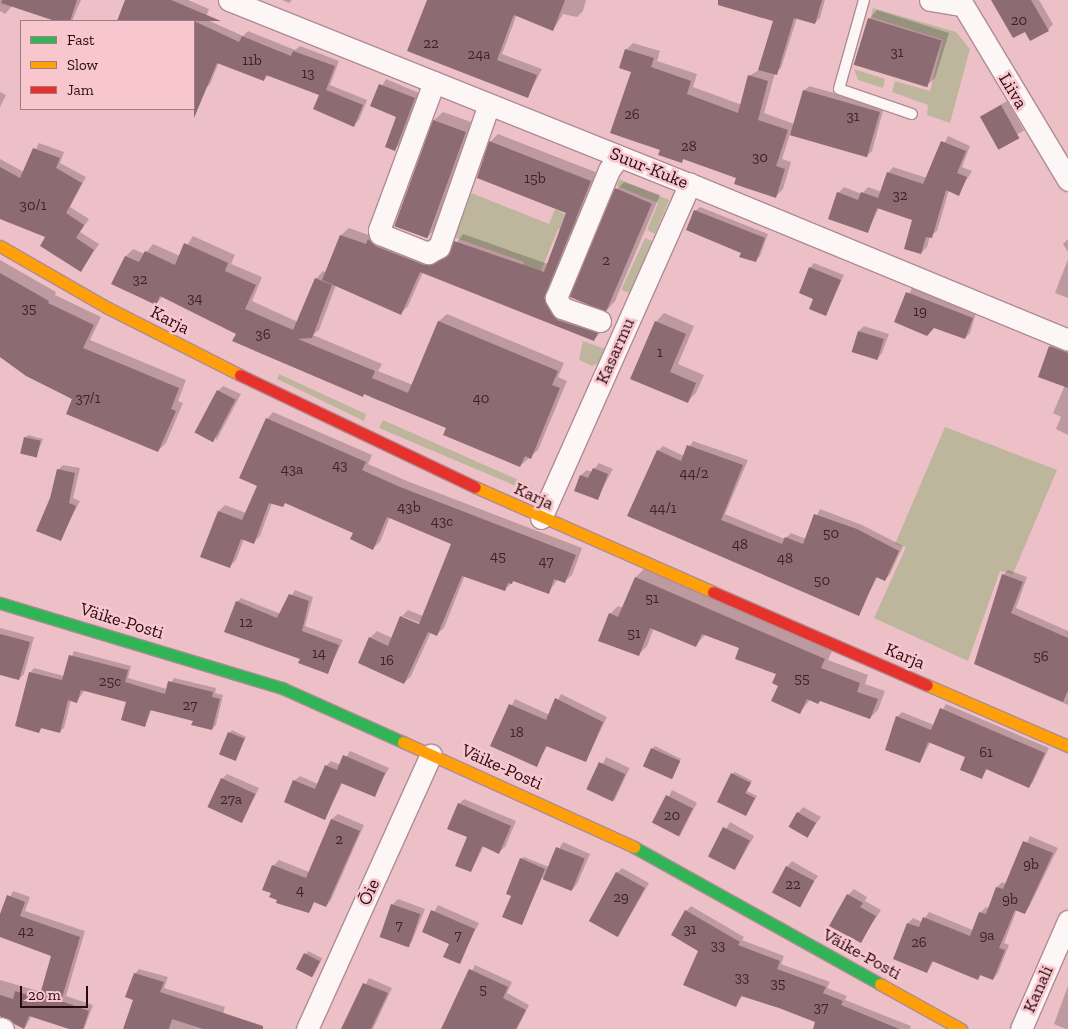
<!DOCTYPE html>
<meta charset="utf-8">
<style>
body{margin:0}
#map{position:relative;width:1068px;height:1029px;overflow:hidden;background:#edc0c8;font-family:"Zilla Slab",serif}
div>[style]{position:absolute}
.green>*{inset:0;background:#bdb69d}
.shadow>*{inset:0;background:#0003;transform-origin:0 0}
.building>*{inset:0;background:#8c6b72;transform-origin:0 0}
.roads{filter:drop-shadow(1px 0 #ae8c93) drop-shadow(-1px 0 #ae8c93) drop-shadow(0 1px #ae8c93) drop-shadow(0 -1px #ae8c93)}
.lane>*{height:10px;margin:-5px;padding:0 5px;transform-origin:5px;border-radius:5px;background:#fcf6f7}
.street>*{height:21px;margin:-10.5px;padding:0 10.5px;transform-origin:10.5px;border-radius:10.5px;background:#fcf6f7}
.fast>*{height:11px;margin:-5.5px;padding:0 5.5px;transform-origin:5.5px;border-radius:5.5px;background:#30b455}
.slow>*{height:11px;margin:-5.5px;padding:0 5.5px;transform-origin:5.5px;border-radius:5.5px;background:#ff9f0a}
.jam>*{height:11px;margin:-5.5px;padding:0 5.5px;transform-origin:5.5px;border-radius:5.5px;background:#e5322d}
span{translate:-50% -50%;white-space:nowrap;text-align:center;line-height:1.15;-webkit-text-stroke:5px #f8c6cd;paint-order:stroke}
.number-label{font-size:15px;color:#402329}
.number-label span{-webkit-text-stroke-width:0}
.street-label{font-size:18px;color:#270b11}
.legend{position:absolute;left:20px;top:20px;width:175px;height:90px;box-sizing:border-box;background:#f8c6cd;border:1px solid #a47b82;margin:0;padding:6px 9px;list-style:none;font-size:15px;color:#270b11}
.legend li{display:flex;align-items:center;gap:10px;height:25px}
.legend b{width:25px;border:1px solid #a47b82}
.scale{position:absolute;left:20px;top:986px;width:68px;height:22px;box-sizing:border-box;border:2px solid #270b11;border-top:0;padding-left:6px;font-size:15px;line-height:18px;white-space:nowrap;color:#270b11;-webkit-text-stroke:4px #f8c6cd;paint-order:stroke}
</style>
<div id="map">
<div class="green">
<div style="clip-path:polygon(873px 8px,956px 32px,970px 49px,950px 123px,927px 115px,928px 105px,892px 92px,895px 81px,930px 91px,943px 40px,871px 17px)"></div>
<div style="clip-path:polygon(854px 69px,885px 79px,883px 88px,858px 80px)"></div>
<div style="clip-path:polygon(619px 179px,669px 200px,655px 234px,647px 230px,658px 203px,617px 186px)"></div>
<div style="clip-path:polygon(469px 192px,549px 224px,555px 209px,580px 221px,574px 235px,558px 229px,541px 271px,517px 281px,524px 262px,453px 237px)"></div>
<div style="clip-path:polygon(645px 238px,652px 241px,630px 293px,621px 290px)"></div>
<div style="clip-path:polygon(583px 341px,605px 349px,600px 363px,592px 366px,579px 360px)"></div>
<div style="clip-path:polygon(279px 374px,366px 414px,364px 421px,277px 379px)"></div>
<div style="clip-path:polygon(383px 420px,532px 486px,530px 492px,379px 428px)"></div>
<div style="clip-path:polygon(945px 427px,1057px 470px,1013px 574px,1000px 571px,968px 661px,874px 618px,906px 547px,895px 544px)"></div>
</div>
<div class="shadow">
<div style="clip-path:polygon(0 0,81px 0,72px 21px,59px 21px,12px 6px,5px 14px,0 11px)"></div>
<div style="clip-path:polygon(127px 0,188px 0,209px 9px,205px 19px,243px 36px,248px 31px,295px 50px,300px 46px,339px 61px,330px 85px,367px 100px,359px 120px,354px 125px,321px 95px,269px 75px,263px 80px,219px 62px,210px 84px,205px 89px,196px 85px,194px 89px,194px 21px,118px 21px)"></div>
<div style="clip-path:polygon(282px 0,292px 0,289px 3px)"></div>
<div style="clip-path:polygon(430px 0,586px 0,583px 11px,577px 17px,563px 14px,553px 30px,517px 14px,502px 54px,542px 69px,528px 96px)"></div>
<div style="clip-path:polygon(732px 0,825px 0,820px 18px,815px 23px,797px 18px,781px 68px,775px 73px,764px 113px,794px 124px,804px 91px,809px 86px,884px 107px,872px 151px,867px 156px,790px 134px,782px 159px,791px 162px,783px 189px,776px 196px,738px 177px,684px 158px,682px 161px,662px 149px,626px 50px,633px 43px,660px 51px,657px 61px,697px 74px,693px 87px,742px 105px,749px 76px,759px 70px,775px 20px)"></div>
<div style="clip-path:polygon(992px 0,1039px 0,1053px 24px,1048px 30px,1025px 30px)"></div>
<div style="clip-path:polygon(877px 10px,949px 33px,935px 78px,926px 86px,869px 19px)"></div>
<div style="clip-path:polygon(386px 79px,419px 93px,400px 144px,395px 149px,398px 116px,371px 106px)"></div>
<div style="clip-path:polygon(0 92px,6px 95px,0 107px)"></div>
<div style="left:1007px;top:101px;width:34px;height:31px;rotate:60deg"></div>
<div style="clip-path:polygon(443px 112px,474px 123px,435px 229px,427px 238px,395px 225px,434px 120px)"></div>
<div style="clip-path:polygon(498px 134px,598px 173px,550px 291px,604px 326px,601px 332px,594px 339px,423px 272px,408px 306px,401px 313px,336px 285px,319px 330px,313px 335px,382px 364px,378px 371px,413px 385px,439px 321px,447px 314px,564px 363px,558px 377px,567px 381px,538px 450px,520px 466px,447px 427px,237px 333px,163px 296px,156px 304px,113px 284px,126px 256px,133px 249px,145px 254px,153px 244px,180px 256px,193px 236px,235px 255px,231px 264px,262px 277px,252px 301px,298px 322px,316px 279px,323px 271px,326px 273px,341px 235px,349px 228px,432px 258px,450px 252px,463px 234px,548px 264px,567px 213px,478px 177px,491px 141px)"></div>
<div style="clip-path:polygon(948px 136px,970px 146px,962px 167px,972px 171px,958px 194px,949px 190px,937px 231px,930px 236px,927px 247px,921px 253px,914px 219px,879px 208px,867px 232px,838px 193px,844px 187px,862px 194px,868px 187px,882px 192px,888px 173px,893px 167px,927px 178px)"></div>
<div style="clip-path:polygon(39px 143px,64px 152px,60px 163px,86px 177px,70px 207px,89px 219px,80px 232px,99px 244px,81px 270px,47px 237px,0 217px,0 159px,24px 172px)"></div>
<div style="clip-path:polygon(624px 182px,660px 195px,615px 301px,607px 310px,615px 191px)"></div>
<div style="clip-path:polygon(700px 207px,768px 234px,760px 256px,755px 261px,742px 252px,695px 211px)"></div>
<div style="clip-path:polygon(1068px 239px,1068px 252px,1063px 244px)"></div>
<div style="clip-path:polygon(1068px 259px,1068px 298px,1055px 293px)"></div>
<div style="clip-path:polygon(0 260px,56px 292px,55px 295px,101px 317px,90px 340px,186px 380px,178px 401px,183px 403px,166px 443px,158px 451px,0 356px)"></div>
<div style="clip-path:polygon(814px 263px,844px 275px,826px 314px,815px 298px,810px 268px)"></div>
<div style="clip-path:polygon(912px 288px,976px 313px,970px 333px,965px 338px,934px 327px,896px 322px)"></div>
<div style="clip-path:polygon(664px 313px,694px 326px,678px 364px,704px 375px,696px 393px,687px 402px,632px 378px,656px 322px)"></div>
<div style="clip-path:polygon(864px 326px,889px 334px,882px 353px,877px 359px,859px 331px)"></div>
<div style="clip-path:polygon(1056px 340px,1068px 344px,1068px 435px,1056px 429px,1061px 417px,1053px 413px,1065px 385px,1050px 347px)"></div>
<div style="clip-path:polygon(223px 386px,241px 394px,216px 441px,218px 391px)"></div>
<div style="clip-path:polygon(evenodd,273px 412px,372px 455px,368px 464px,407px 481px,582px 548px,572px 575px,565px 581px,558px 579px,548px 593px,515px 580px,504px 590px,465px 575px,444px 628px,437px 634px,431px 632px,411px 676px,404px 683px,370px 638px,377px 631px,392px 638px,401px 617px,408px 610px,423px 616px,453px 543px,390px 517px,380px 542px,373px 548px,354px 532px,286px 502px,283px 506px,272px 503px,260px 536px,253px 543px,244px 539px,236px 560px,229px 567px,219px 511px,225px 505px,246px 513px,258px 485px,267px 419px,273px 412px,402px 616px,425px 625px,424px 627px,402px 618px,402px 616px)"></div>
<div style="clip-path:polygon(28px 435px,43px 439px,36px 457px,25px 438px)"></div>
<div style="clip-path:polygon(693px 441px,748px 460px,725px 514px,785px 539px,791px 533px,806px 539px,820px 509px,862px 525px,903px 546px,890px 574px,885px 580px,878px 576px,858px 614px,629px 515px,658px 451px,663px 446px,684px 456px)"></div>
<div style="clip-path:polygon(599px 463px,613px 469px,597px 499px,581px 475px,587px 470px,592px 472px)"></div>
<div style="clip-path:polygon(63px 465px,80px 468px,73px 498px,80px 501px,60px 540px,52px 498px,58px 470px)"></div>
<div style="clip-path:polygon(644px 569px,832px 651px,828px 660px,868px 675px,865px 684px,885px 691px,878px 710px,870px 718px,821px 700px,810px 700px,800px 712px,780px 685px,777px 674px,741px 648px,706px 634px,696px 645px,654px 628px,647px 646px,639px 654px,610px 614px,618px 606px,623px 608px,636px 577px)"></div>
<div style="clip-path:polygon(1008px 570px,1027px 577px,1016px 608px,1068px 631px,1068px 705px,1011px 680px,1003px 575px)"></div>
<div style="clip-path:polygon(295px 590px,313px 597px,305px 626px,343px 640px,328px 672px,301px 659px,237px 602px,241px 598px,281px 614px)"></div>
<div style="clip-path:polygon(0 628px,34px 637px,24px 674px,19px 679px,0 674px)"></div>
<div style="clip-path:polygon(74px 651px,131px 666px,128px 678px,167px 689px,174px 678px,216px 688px,215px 693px,223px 695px,216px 725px,212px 729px,194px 720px,152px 709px,145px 726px,128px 701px,85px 690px,77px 701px,71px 700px,64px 728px,59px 732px,43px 727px,39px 731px,30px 673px,34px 668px,64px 676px)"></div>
<div style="clip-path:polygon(561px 694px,607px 717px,586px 761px,548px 745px,536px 765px,492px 745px,515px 699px,550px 715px)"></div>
<div style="clip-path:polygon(946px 704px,1049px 748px,1033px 782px,1029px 787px,988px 768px,981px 778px,967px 756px,931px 741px,920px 762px,897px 717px,902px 712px,934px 725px)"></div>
<div style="clip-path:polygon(232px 730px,246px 737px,235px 759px,229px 733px)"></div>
<div style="clip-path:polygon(655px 746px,681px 759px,671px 778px,652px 749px)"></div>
<div style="clip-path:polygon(350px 751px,389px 768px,374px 796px,343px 782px,325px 818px,294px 781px,300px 776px,318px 784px,326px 766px,331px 761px,341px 765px)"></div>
<div style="left:606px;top:757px;width:26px;height:36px;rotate:25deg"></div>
<div style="clip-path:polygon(735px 772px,752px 781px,747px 791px,757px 796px,746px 815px,732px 774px)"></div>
<div style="clip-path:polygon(227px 774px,259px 788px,242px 821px,222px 779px)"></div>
<div style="left:672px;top:790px;width:28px;height:38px;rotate:27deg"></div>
<div style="clip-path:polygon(464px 799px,516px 821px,505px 847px,499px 852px,484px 846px,471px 871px,469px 836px,459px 804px)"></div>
<div style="clip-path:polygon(803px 807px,821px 817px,807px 836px,798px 813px)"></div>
<div style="clip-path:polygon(evenodd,338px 814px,364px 825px,331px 900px,326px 906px,316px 902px,309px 912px,278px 902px,273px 893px,264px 889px,274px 865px,279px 860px,309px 872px,332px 819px,338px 814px,317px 897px,313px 907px,310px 907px,317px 897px)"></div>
<div style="left:730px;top:822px;width:28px;height:39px;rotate:30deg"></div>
<div style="clip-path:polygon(1030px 836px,1058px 848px,1029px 907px,1024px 912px,1017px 909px,1004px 943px,1009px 945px,998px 973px,993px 979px,982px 974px,978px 978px,934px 961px,927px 972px,908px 923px,913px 918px,922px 922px,929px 912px,973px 930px,981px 912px,986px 907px,989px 908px,997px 887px,1002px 882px,1007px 884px)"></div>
<div style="clip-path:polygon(563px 842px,590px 854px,577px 884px,572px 890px,542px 878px,522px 923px,521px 859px,524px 857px,549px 867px)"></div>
<div style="clip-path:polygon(792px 861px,818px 876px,797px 905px,787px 867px)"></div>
<div style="clip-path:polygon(622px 868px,649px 883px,618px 937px,617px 873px)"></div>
<div style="clip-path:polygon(854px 889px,867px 897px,865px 901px,881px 910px,860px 942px,848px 895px)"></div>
<div style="clip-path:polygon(13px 891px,30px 897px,25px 911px,85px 931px,66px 996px,93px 1005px,84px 1029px,73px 1029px,32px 1015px,25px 1028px,16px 1025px,7px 1016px,0 1017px,0 980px,42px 992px,53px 955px,0 936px,0 918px)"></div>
<div style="clip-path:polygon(398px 899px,425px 909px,412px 941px,407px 947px,380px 937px,393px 904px)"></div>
<div style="clip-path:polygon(438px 905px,479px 923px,459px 962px,451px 943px,423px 931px)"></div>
<div style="clip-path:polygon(691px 906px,744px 937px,742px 940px,784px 956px,781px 964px,830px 982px,827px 988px,847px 996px,845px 1000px,911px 1026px,910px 1029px,814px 1029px,817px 1021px,743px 995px,736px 1005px,699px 950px,686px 911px)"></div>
<div style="left:308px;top:951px;width:16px;height:21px;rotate:27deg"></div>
<div style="clip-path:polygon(475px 965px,512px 982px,507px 993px,529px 1005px,517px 1029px,442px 1029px)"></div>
<div style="clip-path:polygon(139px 969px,168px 977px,164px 988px,225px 1007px,219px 1029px,125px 1029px,134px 999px,135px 974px)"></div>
<div style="clip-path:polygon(369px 978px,392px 988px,373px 1029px,343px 1029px)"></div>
<div style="clip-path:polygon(1068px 986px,1068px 1029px,1066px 1029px,1054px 1024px)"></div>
</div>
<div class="building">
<div style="clip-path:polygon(2px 0,77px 0,70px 21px,55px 21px,1px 3px)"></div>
<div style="clip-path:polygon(125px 0,171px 0,221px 21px,194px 21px,239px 42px,242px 36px,291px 56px,293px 51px,335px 66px,326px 90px,363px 105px,354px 127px,313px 109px,319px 95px,266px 75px,264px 81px,217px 63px,194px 118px,194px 21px,117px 21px)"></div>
<div style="clip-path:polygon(427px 0,565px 0,553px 31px,514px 15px,511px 22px,497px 60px,537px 75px,528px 98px,407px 51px)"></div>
<div style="clip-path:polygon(718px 0,822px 0,815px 24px,794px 18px,777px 75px,758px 70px,773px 21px,718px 5px)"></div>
<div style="clip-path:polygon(991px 0,1031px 0,1049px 31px,1030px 41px,1025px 32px,1013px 38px)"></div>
<div style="left:868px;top:18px;width:77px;height:49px;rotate:17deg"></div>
<div style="clip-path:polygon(625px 49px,654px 58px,651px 67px,691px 81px,687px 94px,738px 113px,748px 75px,768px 81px,758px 120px,788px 130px,776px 166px,785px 169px,776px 198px,734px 184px,736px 178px,683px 159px,682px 163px,658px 155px,660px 150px,610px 133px,631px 72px,619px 68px)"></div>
<div style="clip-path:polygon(379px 84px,415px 98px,395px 151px,385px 147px,396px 117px,370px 106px)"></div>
<div style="left:803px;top:90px;width:80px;height:47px;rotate:16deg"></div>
<div style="left:1001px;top:105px;width:38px;height:24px;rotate:61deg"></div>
<div style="left:433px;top:120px;width:35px;height:113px;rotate:20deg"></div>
<div style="clip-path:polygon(489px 141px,591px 181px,544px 298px,557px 320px,598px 333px,594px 341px,420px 272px,401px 315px,322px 280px,340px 235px,366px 244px,368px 239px,375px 246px,424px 265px,445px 258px,454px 241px,544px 272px,566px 213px,477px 178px)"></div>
<div style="clip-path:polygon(941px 141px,966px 151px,957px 173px,967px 177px,959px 196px,946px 190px,932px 238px,926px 237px,921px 254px,904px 249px,912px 220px,877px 208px,868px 233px,828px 219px,837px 192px,858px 200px,861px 192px,878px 198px,887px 172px,923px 184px)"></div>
<div style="clip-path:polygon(33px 148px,60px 158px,56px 168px,82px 183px,66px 213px,84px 225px,76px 238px,94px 250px,81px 272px,40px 246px,45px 237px,0 219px,0 167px,20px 178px)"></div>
<div style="left:615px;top:188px;width:40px;height:118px;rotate:23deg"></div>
<div style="clip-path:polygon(694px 210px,765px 238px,756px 262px,739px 257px,741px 253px,686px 230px)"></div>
<div style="clip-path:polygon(184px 243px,228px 263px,225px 271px,256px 285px,245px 309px,293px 330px,315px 278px,332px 285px,312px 338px,298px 339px,375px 371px,372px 378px,408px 393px,438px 321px,558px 371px,552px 385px,560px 388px,531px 459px,525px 456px,520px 467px,443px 435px,446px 428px,373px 398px,364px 394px,363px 397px,232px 341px,236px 334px,160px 296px,156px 305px,111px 284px,125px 256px,139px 262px,145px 251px,175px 265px)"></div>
<div style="clip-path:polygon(809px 267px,841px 280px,826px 316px,809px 309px,813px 299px,799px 293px)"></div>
<div style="clip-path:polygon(0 273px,49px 301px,48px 303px,94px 325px,83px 348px,179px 388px,171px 409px,176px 411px,158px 452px,66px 414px,72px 399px,26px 376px,0 357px)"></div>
<div style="clip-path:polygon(906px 292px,973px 318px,965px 339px,934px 328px,927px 336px,894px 322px)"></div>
<div style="clip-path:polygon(655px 321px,686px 334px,670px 372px,696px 383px,688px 403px,630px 379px)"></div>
<div style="left:858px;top:331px;width:27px;height:22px;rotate:17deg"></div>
<div style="clip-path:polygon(1049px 346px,1068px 353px,1068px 388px,1038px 377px)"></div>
<div style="left:217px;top:390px;width:21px;height:48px;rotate:28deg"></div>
<div style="clip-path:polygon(266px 418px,366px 462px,362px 470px,400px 487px,576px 555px,565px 583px,554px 579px,549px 594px,513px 581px,512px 584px,508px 583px,505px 591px,462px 576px,437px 636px,428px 632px,404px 684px,358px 663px,369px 637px,388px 646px,400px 616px,419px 624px,451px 544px,387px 517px,373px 550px,350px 539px,353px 533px,285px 503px,283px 507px,269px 503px,254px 544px,241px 539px,230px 568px,200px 557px,218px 511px,242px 520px,257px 486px,239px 478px)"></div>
<div style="left:24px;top:437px;width:17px;height:17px;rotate:13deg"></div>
<div style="clip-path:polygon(687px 445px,743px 465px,721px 520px,782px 544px,785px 537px,803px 544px,814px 514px,857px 529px,899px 551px,885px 581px,876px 577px,859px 616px,627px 516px,657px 450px,681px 461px)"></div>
<div style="clip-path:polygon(593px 468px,608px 474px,598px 500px,574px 491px,580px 475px,588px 478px)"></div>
<div style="clip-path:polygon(57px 469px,75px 473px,69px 503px,76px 506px,61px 541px,36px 531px,50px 498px)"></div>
<div style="clip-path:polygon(1002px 574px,1023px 582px,1011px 613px,1068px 638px,1068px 690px,1063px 702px,974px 664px)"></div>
<div style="clip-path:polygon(635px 577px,825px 659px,821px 668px,860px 683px,857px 692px,878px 699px,870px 719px,820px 701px,818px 704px,807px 699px,800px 714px,771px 701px,778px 686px,772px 683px,776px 674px,735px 659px,739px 648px,702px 634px,696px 647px,650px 628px,639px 656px,598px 641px,609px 613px,618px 617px)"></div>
<div style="clip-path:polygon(289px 594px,309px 601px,302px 631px,339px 645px,328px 674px,298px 663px,300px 659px,224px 632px,236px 601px,277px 618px)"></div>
<div style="clip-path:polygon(0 634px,30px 642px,19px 680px,0 675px)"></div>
<div style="clip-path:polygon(69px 655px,128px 670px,125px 682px,165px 694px,168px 681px,213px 692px,212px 697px,220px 699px,212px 730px,191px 725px,193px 721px,150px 710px,145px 727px,121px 720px,126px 702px,81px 690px,77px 703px,68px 700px,60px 733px,41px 728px,39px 733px,15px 726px,29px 672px,62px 680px)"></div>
<div style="clip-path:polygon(555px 698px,603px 722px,586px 762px,546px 746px,537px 767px,490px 746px,509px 704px,546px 720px)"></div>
<div style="clip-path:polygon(940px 708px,1045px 753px,1029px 788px,986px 769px,982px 779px,960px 770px,965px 757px,928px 742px,920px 763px,885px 750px,896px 716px,931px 730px)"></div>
<div style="left:228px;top:732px;width:18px;height:24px;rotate:22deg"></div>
<div style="left:651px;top:748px;width:32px;height:20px;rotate:24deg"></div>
<div style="clip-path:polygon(343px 755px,385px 773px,375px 797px,341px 783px,325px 820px,284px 802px,293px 780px,315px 789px,325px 765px,337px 770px)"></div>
<div style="left:599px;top:762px;width:29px;height:30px;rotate:25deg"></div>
<div style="clip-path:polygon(731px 773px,751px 783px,745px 793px,755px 798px,746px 816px,717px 802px)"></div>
<div style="left:221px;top:778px;width:38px;height:32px;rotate:25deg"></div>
<div style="left:666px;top:795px;width:30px;height:31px;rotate:27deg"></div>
<div style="clip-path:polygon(458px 803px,511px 826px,499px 854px,482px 846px,471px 872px,455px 866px,467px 837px,447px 829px)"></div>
<div style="left:797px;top:812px;width:22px;height:17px;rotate:30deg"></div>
<div style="clip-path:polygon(331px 819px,360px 831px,326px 907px,314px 902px,309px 913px,276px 903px,277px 900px,269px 897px,271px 893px,262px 890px,272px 865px,306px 878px)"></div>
<div style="left:723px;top:827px;width:30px;height:33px;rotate:27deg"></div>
<div style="clip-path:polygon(1023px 841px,1053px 853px,1025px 914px,1015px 910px,999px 948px,1005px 950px,993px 980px,980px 975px,978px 980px,932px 961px,927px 973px,893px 959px,907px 923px,919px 927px,923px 917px,970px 936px,979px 912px,986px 914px,996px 887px,1003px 889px)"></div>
<div style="left:556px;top:847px;width:31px;height:35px;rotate:22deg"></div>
<div style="clip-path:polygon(520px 858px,545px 869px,522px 925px,502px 917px,511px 896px,506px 894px)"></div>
<div style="left:786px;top:866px;width:32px;height:30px;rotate:28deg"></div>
<div style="left:616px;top:872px;width:33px;height:56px;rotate:29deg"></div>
<div style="clip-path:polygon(847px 894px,863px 903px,860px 907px,876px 916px,861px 943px,829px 926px)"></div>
<div style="clip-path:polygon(7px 895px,25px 902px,20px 916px,80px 937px,61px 1001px,89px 1011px,83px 1029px,69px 1029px,29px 1016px,24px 1029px,0 1016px,0 995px,13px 999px,15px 991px,39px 998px,51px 956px,0 937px,0 914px)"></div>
<div style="left:391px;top:904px;width:31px;height:35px;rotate:19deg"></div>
<div style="clip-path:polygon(431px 910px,475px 929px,460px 964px,443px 957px,449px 944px,422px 932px)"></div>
<div style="clip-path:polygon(685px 910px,740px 942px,738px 945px,780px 961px,777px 969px,826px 987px,823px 993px,843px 1001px,841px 1005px,899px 1029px,813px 1029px,815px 1022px,779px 1008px,741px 996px,736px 1007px,683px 985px,698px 951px,671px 935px)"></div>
<div style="left:304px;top:953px;width:18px;height:18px;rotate:27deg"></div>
<div style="clip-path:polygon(469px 969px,508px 987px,503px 998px,526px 1010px,516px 1029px,441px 1029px)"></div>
<div style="clip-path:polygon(134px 973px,164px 982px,160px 992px,263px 1026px,263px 1029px,203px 1029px,172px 1019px,169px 1029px,123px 1029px,133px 1000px,125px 997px)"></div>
<div style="clip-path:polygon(363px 983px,388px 993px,371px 1029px,341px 1029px)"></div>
</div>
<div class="roads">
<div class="lane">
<div style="left:864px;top:0;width:92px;rotate:105.7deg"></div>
<div style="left:839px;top:89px;width:77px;rotate:18.9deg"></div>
</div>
<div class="street">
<div style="left:229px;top:0;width:496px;rotate:21.8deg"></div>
<div style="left:690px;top:184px;width:409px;rotate:22.4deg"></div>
<div style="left:930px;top:0;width:32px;rotate:9deg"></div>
<div style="left:960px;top:0;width:210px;rotate:59deg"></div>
<div style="left:434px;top:82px;width:158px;rotate:110.4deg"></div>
<div style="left:379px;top:230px;width:4px;rotate:76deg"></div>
<div style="left:380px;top:234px;width:52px;rotate:21.6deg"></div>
<div style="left:428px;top:253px;width:13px;rotate:-29deg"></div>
<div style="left:439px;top:247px;width:151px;rotate:-70.7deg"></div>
<div style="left:600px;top:321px;width:40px;rotate:-161.1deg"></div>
<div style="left:562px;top:308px;width:12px;rotate:-121deg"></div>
<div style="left:556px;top:298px;width:139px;rotate:-67.5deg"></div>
<div style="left:609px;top:170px;width:17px;rotate:-54deg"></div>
<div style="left:541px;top:518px;width:366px;rotate:-66deg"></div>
<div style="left:0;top:1028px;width:3px;rotate:18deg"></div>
<div style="left:307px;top:1029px;width:301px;rotate:-65.7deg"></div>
<div style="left:1021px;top:1029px;width:118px;rotate:-66.5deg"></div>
</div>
<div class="fast">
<div style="left:0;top:603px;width:295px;rotate:16.8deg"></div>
<div style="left:282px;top:688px;width:133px;rotate:24.1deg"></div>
<div style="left:634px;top:847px;width:282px;rotate:29.1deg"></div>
</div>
<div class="slow">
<div style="left:0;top:246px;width:125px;rotate:29.9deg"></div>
<div style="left:108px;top:308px;width:148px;rotate:26.9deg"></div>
<div style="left:475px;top:487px;width:260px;rotate:23.8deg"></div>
<div style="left:927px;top:685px;width:154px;rotate:23.4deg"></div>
<div style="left:403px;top:742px;width:254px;rotate:24.4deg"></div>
<div style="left:880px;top:984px;width:93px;rotate:29.1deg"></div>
</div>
<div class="jam">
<div style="left:240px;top:375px;width:260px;rotate:25.5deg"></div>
<div style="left:713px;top:592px;width:233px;rotate:23.5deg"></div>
</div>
</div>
<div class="number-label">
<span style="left:1019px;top:21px">20</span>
<span style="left:431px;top:44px">22</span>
<span style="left:897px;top:53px">31</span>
<span style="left:479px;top:55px">24a</span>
<span style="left:252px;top:61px">11b</span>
<span style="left:308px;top:74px">13</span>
<span style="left:632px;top:115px">26</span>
<span style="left:853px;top:117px">31</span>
<span style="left:689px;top:147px">28</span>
<span style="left:760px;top:158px">30</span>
<span style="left:535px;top:179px">15b</span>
<span style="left:900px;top:196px">32</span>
<span style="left:33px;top:206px">30/1</span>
<span style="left:606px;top:261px">2</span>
<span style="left:140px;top:280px">32</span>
<span style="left:195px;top:299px">34</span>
<span style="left:29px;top:309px">35</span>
<span style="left:920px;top:312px">19</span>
<span style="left:263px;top:335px">36</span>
<span style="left:660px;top:353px">1</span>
<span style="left:88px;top:399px">37/1</span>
<span style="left:481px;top:399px">40</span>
<span style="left:340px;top:466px">43</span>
<span style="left:292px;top:470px">43a</span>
<span style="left:694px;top:474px">44/2</span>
<span style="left:409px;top:508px">43b</span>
<span style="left:663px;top:509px">44/1</span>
<span style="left:442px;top:522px">43c</span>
<span style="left:831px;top:534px">50</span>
<span style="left:740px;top:545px">48</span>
<span style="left:498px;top:557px">45</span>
<span style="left:785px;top:559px">48</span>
<span style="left:546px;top:562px">47</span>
<span style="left:822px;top:581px">50</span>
<span style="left:652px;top:599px">51</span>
<span style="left:246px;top:623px">12</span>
<span style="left:634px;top:634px">51</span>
<span style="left:319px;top:654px">14</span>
<span style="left:1041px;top:657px">56</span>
<span style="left:387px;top:661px">16</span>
<span style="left:802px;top:679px">55</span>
<span style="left:110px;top:682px">25c</span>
<span style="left:190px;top:706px">27</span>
<span style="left:517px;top:733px">18</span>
<span style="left:986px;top:753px">61</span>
<span style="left:231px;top:800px">27a</span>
<span style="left:672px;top:816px">20</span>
<span style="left:339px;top:840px">2</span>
<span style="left:1031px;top:865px">9b</span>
<span style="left:793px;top:885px">22</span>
<span style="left:300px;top:891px">4</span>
<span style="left:621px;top:898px">29</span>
<span style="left:1010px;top:900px">9b</span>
<span style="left:399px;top:926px">7</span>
<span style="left:690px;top:930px">31</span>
<span style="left:26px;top:932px">42</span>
<span style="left:458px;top:936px">7</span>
<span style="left:987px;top:936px">9a</span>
<span style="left:919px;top:943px">26</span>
<span style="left:718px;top:946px">33</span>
<span style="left:742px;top:978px">33</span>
<span style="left:778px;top:984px">35</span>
<span style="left:483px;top:990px">5</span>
<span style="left:821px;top:1008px">37</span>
</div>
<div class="street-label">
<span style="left:1013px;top:91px;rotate:59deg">Liiva</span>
<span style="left:649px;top:168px;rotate:22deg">Suur-Kuke</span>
<span style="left:170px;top:320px;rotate:27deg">Karja</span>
<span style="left:615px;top:351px;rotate:-66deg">Kasarmu</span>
<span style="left:534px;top:496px;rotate:25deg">Karja</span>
<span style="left:122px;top:621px;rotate:17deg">Väike-Posti</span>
<span style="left:905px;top:656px;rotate:22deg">Karja</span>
<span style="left:502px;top:767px;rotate:24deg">Väike-Posti</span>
<span style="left:369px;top:892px;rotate:-66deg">Õie</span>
<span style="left:862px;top:954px;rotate:29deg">Väike-Posti</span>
<span style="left:1038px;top:989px;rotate:-66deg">Kanali</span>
</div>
<ul class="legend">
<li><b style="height:6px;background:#30b455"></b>Fast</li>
<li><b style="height:6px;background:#ff9f0a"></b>Slow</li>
<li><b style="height:6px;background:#e5322d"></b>Jam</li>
</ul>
<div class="scale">20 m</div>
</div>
